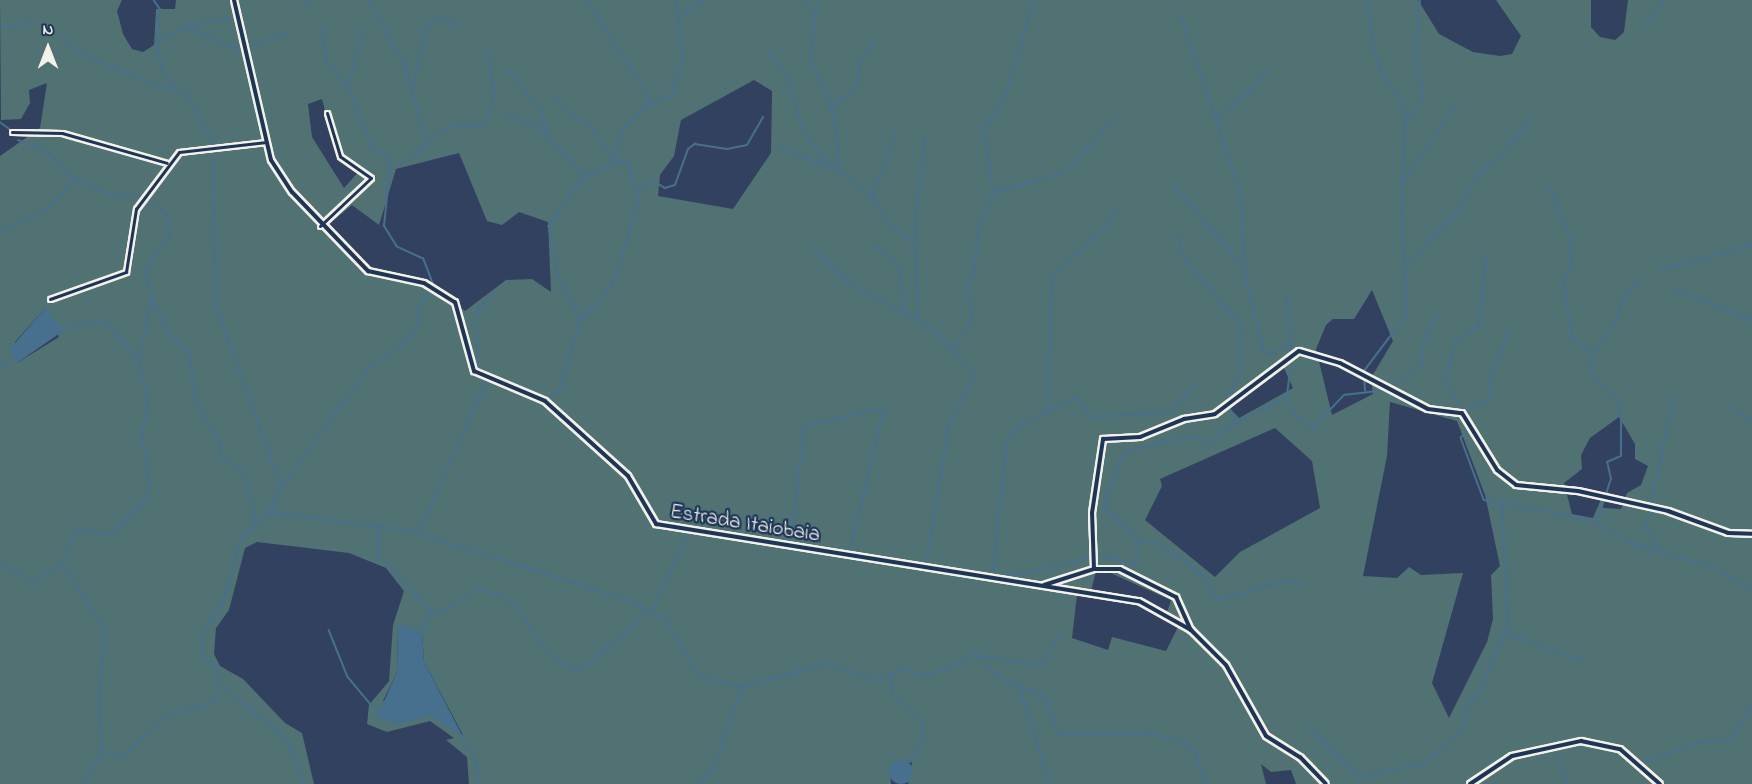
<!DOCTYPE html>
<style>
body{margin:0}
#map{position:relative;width:1752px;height:784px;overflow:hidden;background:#32415f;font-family:"Indie Flower",sans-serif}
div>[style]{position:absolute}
.green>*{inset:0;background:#507272}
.water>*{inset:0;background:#47708f}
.round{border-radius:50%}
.stream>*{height:1.5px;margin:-0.75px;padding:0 0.75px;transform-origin:0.75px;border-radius:0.75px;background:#47708f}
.roads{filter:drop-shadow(2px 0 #f4f1e8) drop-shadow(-2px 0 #f4f1e8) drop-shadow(0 2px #f4f1e8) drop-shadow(0 -2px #f4f1e8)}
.minor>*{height:3px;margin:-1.5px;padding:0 1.5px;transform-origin:1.5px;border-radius:1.5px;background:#1d3557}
.tertiary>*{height:4px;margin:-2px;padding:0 2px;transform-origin:2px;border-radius:2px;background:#1d3557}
span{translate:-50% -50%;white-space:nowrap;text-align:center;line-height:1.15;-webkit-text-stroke:4.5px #1d3557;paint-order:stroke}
.street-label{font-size:21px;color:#f4f1e8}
.north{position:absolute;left:18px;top:18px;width:60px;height:60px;-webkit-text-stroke:4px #1d3557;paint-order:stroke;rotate:0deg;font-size:16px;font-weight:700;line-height:24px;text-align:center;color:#f4f1e8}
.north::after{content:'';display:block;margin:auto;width:21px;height:27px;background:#f4f1e8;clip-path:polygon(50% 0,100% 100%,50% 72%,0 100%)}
</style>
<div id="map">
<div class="green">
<div style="clip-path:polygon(evenodd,0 0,122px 0,117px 11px,123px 34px,132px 49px,143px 52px,154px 45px,156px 9px,175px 9px,176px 0,1418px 0,1439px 34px,1473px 52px,1500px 56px,1512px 54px,1521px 36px,1496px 0,1591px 0,1591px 27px,1600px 37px,1615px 40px,1624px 32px,1628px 0,1752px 0,1752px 784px,1296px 784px,1291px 770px,1271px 772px,1261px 764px,1266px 784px,908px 784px,912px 762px,890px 769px,891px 784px,469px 784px,467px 757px,446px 740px,454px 738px,430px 721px,387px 732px,367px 724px,369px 705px,389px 681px,393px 625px,404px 591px,386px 568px,349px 553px,257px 542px,245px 548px,229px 610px,216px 628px,214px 654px,220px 666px,243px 679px,285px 723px,302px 733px,314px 784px,0 784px,0 156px,40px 128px,47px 83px,29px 90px,30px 103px,21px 119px,1px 120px,0 0,754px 80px,772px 91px,771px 153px,733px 209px,658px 196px,660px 175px,674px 156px,681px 120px,754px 80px,0 0,322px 99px,335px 150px,347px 165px,361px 169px,344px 188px,312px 137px,308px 104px,322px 99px,0 0,459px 153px,487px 221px,502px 225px,519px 212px,548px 222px,551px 292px,532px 279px,506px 280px,465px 311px,429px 283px,372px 273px,324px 228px,352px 205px,379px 225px,396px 169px,459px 153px,0 0,1372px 290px,1393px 341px,1371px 378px,1373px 394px,1332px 415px,1316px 349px,1326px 325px,1333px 319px,1354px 319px,1372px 290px,0 0,45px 308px,59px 337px,17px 363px,15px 342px,45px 308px,0 0,1280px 359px,1293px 388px,1239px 418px,1228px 406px,1280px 359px,0 0,1390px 402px,1457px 421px,1485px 495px,1500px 566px,1491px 575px,1493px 619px,1487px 642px,1449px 718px,1432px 683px,1463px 573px,1421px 575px,1409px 567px,1397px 578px,1363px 576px,1387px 456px,1390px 402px,0 0,1619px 417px,1635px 444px,1635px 459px,1648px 466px,1641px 485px,1627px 493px,1621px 509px,1603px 508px,1602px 497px,1593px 518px,1572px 514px,1564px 483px,1582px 469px,1581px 455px,1590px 438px,1619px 417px,0 0,1275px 428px,1312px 461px,1320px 508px,1240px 552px,1215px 577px,1145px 520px,1162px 486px,1160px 479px,1275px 428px,0 0,1097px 567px,1171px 600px,1165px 619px,1178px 627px,1166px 651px,1112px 637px,1108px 650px,1072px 638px,1077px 595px,1091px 591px,1097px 567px,0 0,398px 627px,422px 633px,424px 662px,463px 735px,436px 717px,383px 701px,397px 672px,398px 627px)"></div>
</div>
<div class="water">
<div style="clip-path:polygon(45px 308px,63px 331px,17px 363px,10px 349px)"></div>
<div style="clip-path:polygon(406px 625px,422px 633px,424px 662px,463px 737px,430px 715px,398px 724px,377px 717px,397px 672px,398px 627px)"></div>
<div class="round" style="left:889px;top:760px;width:24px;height:24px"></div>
</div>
<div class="stream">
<div style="left:154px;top:0;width:11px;rotate:56deg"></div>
<div style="left:160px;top:9px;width:32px;rotate:95deg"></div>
<div style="left:157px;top:41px;width:31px;rotate:79deg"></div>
<div style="left:163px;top:71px;width:20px;rotate:53deg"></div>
<div style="left:301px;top:0;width:10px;rotate:24deg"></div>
<div style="left:369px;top:0;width:77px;rotate:61.1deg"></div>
<div style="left:406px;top:67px;width:81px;rotate:74.2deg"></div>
<div style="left:428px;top:145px;width:43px;rotate:144.5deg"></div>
<div style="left:586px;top:0;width:113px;rotate:56.6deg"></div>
<div style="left:648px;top:94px;width:9px;rotate:90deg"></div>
<div style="left:804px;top:0;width:14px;rotate:54deg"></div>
<div style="left:818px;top:0;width:56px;rotate:97.1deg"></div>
<div style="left:811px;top:56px;width:57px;rotate:68.4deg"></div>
<div style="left:832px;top:109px;width:37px;rotate:79deg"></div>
<div style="left:839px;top:145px;width:24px;rotate:95deg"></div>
<div style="left:237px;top:5px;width:5px;rotate:-90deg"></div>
<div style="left:1181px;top:15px;width:188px;rotate:71.4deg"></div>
<div style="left:1241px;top:193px;width:84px;rotate:86.6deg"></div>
<div style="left:1246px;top:277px;width:76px;rotate:76.3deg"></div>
<div style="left:1264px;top:351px;width:6px;rotate:45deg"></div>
<div style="left:1268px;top:355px;width:22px;rotate:-24deg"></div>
<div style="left:679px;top:18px;width:30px;rotate:-37deg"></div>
<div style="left:1644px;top:25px;width:33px;rotate:-50deg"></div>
<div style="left:185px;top:27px;width:60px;rotate:22.7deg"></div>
<div style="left:240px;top:50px;width:51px;rotate:-19.5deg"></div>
<div style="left:0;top:28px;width:35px;rotate:-12deg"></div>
<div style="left:60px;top:36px;width:21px;rotate:41deg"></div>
<div style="left:76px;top:50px;width:85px;rotate:24.4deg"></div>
<div style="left:153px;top:85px;width:34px;rotate:12deg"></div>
<div style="left:186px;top:92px;width:58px;rotate:61.2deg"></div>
<div style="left:214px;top:143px;width:162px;rotate:89.3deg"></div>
<div style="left:216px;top:305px;width:191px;rotate:70.1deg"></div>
<div style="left:281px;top:485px;width:29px;rotate:110deg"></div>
<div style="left:271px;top:512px;width:40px;rotate:138deg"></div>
<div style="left:241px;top:539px;width:70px;rotate:105.8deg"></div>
<div style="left:222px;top:606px;width:35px;rotate:125deg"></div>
<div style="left:202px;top:635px;width:18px;rotate:90deg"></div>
<div style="left:202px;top:653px;width:23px;rotate:45deg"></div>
<div style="left:218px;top:669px;width:32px;rotate:92deg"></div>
<div style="left:217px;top:701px;width:51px;rotate:163deg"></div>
<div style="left:168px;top:716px;width:62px;rotate:137.6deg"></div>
<div style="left:122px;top:758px;width:20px;rotate:-160deg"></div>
<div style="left:157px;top:42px;width:32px;rotate:-28deg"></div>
<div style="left:185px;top:27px;width:47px;rotate:-11.1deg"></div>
<div style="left:231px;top:18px;width:6px;rotate:-51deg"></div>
<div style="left:768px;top:50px;width:34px;rotate:54deg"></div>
<div style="left:788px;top:78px;width:54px;rotate:73.9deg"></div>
<div style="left:803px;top:130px;width:43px;rotate:54.5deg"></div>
<div style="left:506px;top:69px;width:55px;rotate:49.4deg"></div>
<div style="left:542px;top:111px;width:23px;rotate:77deg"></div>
<div style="left:413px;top:87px;width:64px;rotate:-77.3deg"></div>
<div style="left:427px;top:25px;width:16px;rotate:-27deg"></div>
<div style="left:441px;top:18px;width:19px;rotate:21deg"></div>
<div style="left:348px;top:88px;width:62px;rotate:-75.1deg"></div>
<div style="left:556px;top:97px;width:23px;rotate:52deg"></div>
<div style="left:570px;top:115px;width:23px;rotate:25deg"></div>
<div style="left:591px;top:125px;width:44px;rotate:58.1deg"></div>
<div style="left:832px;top:108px;width:33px;rotate:-41deg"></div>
<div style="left:857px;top:86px;width:22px;rotate:-82deg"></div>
<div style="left:860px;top:64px;width:25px;rotate:-58deg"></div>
<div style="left:504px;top:115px;width:36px;rotate:18deg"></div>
<div style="left:538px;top:126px;width:69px;rotate:46.8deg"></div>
<div style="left:1217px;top:116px;width:41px;rotate:-36deg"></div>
<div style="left:1250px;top:92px;width:27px;rotate:-51deg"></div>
<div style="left:1406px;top:120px;width:29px;rotate:-52deg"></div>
<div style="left:1424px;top:97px;width:34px;rotate:-105deg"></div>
<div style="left:1415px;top:64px;width:64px;rotate:-85.5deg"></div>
<div style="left:0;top:122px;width:14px;rotate:36deg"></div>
<div style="left:896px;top:132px;width:47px;rotate:107.3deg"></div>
<div style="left:882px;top:177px;width:13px;rotate:135deg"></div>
<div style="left:873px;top:186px;width:12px;rotate:85deg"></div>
<div style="left:874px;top:198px;width:26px;rotate:61deg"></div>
<div style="left:887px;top:221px;width:38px;rotate:40deg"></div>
<div style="left:428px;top:138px;width:27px;rotate:-24deg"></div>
<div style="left:453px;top:127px;width:32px;rotate:-5deg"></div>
<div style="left:485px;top:124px;width:31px;rotate:-73deg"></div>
<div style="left:494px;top:94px;width:42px;rotate:-98.1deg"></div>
<div style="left:18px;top:140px;width:31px;rotate:21deg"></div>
<div style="left:47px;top:151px;width:40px;rotate:45deg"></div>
<div style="left:75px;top:179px;width:41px;rotate:22.8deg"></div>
<div style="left:113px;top:195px;width:29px;rotate:2deg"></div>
<div style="left:142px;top:196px;width:32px;rotate:35deg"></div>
<div style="left:168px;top:214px;width:22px;rotate:85deg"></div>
<div style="left:170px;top:236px;width:42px;rotate:124.4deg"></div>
<div style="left:146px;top:271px;width:31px;rotate:77deg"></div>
<div style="left:153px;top:301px;width:37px;rotate:63deg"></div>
<div style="left:170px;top:334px;width:28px;rotate:44deg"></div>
<div style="left:190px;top:353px;width:50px;rotate:83.2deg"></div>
<div style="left:196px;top:403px;width:45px;rotate:57.7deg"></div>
<div style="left:220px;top:441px;width:16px;rotate:86deg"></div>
<div style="left:221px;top:457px;width:27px;rotate:31deg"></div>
<div style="left:244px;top:471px;width:55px;rotate:76.2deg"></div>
<div style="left:778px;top:148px;width:63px;rotate:19.6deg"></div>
<div style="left:837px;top:169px;width:47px;rotate:38.1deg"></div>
<div style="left:615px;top:162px;width:32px;rotate:-79deg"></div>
<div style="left:621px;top:131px;width:38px;rotate:-45deg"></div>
<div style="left:648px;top:104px;width:25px;rotate:-18deg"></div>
<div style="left:672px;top:96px;width:39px;rotate:-75deg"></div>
<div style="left:682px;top:58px;width:58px;rotate:-95.9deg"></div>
<div style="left:1404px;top:180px;width:93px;rotate:-55.1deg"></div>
<div style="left:1173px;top:184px;width:112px;rotate:49.3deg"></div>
<div style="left:1550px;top:187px;width:58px;rotate:68.7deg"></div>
<div style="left:1571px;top:241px;width:23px;rotate:88deg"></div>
<div style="left:1572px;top:264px;width:21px;rotate:113deg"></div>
<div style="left:1564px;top:283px;width:56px;rotate:80.7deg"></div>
<div style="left:1573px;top:338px;width:23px;rotate:38deg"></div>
<div style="left:637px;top:188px;width:20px;rotate:-18deg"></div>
<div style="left:656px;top:182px;width:11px;rotate:34deg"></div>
<div style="left:665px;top:188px;width:10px;rotate:-17deg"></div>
<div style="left:675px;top:185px;width:38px;rotate:-70deg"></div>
<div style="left:688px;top:149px;width:9px;rotate:-36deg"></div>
<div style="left:695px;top:144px;width:32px;rotate:9deg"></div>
<div style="left:727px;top:149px;width:20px;rotate:-11deg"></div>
<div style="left:747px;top:145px;width:32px;rotate:-60deg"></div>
<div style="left:993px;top:191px;width:62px;rotate:-98.4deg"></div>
<div style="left:984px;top:130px;width:45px;rotate:-59.5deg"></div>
<div style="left:1007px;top:91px;width:95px;rotate:-73.5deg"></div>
<div style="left:0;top:232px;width:55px;rotate:-26.1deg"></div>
<div style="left:49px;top:208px;width:38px;rotate:-48deg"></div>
<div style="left:1178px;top:233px;width:25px;rotate:78deg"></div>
<div style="left:1183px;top:257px;width:91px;rotate:49.5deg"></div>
<div style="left:1242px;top:326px;width:47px;rotate:92.4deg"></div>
<div style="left:1240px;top:373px;width:33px;rotate:113deg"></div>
<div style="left:1227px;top:403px;width:22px;rotate:63deg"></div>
<div style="left:874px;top:244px;width:33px;rotate:41deg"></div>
<div style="left:899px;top:266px;width:47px;rotate:81.3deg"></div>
<div style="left:812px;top:249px;width:52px;rotate:41.1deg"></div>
<div style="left:851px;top:283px;width:98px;rotate:29.5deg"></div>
<div style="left:936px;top:331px;width:60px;rotate:49.1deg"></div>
<div style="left:975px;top:376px;width:56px;rotate:117.5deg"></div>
<div style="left:949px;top:426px;width:139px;rotate:99.1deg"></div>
<div style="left:1404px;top:270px;width:89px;rotate:-48.2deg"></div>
<div style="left:1463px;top:204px;width:34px;rotate:-63deg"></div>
<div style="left:1478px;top:174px;width:31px;rotate:-37deg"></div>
<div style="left:1503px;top:155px;width:46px;rotate:-52.9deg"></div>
<div style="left:1661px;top:270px;width:94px;rotate:-15.4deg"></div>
<div style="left:1674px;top:289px;width:84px;rotate:21.7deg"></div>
<div style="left:1287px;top:296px;width:58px;rotate:85.1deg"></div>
<div style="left:918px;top:322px;width:96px;rotate:-91.8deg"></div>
<div style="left:915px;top:226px;width:91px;rotate:-83.7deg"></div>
<div style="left:61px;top:329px;width:44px;rotate:-11.8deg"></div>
<div style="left:104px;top:320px;width:52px;rotate:49.6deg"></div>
<div style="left:952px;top:352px;width:40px;rotate:-58deg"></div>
<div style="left:973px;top:318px;width:33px;rotate:-101deg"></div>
<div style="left:967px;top:286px;width:19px;rotate:-65deg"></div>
<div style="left:975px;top:269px;width:42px;rotate:-85.9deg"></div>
<div style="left:978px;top:227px;width:37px;rotate:-66deg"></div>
<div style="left:993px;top:193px;width:76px;rotate:-16deg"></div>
<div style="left:1066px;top:172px;width:75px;rotate:-48.2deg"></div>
<div style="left:1292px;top:359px;width:38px;rotate:97deg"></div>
<div style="left:1287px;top:397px;width:17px;rotate:69deg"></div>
<div style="left:1293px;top:413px;width:25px;rotate:40deg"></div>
<div style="left:1312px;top:429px;width:47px;rotate:-46.7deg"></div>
<div style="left:1344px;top:395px;width:42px;rotate:-6.8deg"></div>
<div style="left:0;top:366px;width:16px;rotate:-27deg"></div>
<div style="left:477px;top:370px;width:60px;rotate:-90deg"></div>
<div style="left:477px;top:310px;width:25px;rotate:-43deg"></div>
<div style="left:484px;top:377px;width:13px;rotate:23deg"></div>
<div style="left:1390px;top:387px;width:40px;rotate:-34deg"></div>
<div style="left:1423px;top:365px;width:22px;rotate:-90deg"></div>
<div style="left:1423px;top:343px;width:31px;rotate:-63deg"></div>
<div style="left:527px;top:391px;width:22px;rotate:18deg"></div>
<div style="left:548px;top:398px;width:12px;rotate:-24deg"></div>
<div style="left:559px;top:393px;width:73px;rotate:-74.1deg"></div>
<div style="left:579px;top:323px;width:47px;rotate:-48.5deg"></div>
<div style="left:610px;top:288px;width:26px;rotate:-67deg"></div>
<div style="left:620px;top:264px;width:66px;rotate:-74.1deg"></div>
<div style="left:638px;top:201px;width:42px;rotate:-105deg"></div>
<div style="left:627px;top:160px;width:45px;rotate:159.1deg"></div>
<div style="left:585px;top:176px;width:62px;rotate:125.8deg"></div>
<div style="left:549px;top:226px;width:50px;rotate:79.6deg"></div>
<div style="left:558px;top:275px;width:51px;rotate:63.4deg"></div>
<div style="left:1365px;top:391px;width:20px;rotate:-93deg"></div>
<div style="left:1364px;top:371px;width:71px;rotate:-53deg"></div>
<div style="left:1407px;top:314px;width:105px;rotate:-93.3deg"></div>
<div style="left:1401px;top:209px;width:88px;rotate:-87.4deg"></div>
<div style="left:1405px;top:121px;width:24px;rotate:-102deg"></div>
<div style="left:1400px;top:98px;width:30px;rotate:-127deg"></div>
<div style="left:1382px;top:74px;width:26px;rotate:-108deg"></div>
<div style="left:1374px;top:49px;width:49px;rotate:-98.1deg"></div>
<div style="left:1732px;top:408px;width:24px;rotate:33deg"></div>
<div style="left:1465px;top:410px;width:27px;rotate:-24deg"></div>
<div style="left:1490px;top:399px;width:19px;rotate:-90deg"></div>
<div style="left:1490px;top:380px;width:51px;rotate:-69.4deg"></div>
<div style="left:1047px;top:411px;width:134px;rotate:-87.9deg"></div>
<div style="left:1052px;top:277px;width:77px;rotate:-43.4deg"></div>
<div style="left:1108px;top:224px;width:16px;rotate:-63deg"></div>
<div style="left:1465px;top:415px;width:39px;rotate:-120deg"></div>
<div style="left:1445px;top:381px;width:42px;rotate:-75deg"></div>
<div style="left:1456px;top:340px;width:27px;rotate:-31deg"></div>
<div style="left:1479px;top:326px;width:71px;rotate:-84.4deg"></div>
<div style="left:1470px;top:428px;width:13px;rotate:132deg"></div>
<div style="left:1461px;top:438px;width:66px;rotate:69.6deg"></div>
<div style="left:1484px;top:500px;width:105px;rotate:10.5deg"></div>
<div style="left:1587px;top:519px;width:51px;rotate:28.1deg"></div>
<div style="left:1632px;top:543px;width:87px;rotate:16.8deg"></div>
<div style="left:1715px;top:568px;width:43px;rotate:29.6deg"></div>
<div style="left:281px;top:488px;width:151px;rotate:-53.9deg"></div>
<div style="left:370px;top:366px;width:50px;rotate:-35.3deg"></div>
<div style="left:411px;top:337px;width:17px;rotate:-62deg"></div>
<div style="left:419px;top:322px;width:13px;rotate:-103deg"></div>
<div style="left:416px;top:309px;width:28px;rotate:-51deg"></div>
<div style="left:434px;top:287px;width:30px;rotate:-111deg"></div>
<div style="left:423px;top:259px;width:29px;rotate:-155deg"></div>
<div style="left:397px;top:247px;width:25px;rotate:-122deg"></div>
<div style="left:384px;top:226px;width:68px;rotate:-84.1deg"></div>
<div style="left:391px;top:158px;width:21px;rotate:-155deg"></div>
<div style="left:372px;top:149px;width:61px;rotate:-111.1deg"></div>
<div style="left:350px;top:92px;width:39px;rotate:-127deg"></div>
<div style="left:327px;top:61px;width:33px;rotate:-99deg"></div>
<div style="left:271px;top:512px;width:141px;rotate:7.7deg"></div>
<div style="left:411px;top:531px;width:225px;rotate:17.6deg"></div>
<div style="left:625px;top:599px;width:46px;rotate:26deg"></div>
<div style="left:666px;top:619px;width:64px;rotate:60.3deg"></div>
<div style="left:698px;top:675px;width:46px;rotate:15.3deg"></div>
<div style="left:742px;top:687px;width:89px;rotate:-15.6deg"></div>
<div style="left:828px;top:663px;width:49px;rotate:20.3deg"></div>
<div style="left:874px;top:680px;width:29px;rotate:-20deg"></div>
<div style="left:901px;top:670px;width:30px;rotate:12deg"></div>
<div style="left:930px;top:676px;width:49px;rotate:-25.5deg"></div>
<div style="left:974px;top:655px;width:70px;rotate:8.2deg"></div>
<div style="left:1043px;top:665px;width:33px;rotate:-63deg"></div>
<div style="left:1597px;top:522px;width:45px;rotate:-72deg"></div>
<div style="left:1611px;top:479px;width:17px;rotate:-103deg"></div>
<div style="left:1607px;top:462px;width:15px;rotate:-23deg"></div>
<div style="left:1621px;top:456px;width:40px;rotate:-90deg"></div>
<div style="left:1621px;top:416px;width:17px;rotate:-100deg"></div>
<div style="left:1618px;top:399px;width:33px;rotate:-141deg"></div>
<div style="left:1592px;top:378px;width:19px;rotate:-96deg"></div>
<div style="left:1590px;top:359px;width:45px;rotate:-54.9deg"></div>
<div style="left:1616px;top:322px;width:25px;rotate:-74deg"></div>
<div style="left:1623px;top:298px;width:28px;rotate:-45deg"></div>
<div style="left:379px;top:527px;width:29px;rotate:90deg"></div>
<div style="left:379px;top:556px;width:75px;rotate:46.1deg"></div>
<div style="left:431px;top:610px;width:8px;rotate:30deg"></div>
<div style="left:438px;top:614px;width:47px;rotate:-31deg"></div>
<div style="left:478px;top:590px;width:21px;rotate:11deg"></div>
<div style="left:499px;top:594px;width:25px;rotate:37deg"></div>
<div style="left:519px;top:609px;width:46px;rotate:58.4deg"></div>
<div style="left:543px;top:648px;width:37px;rotate:35deg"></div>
<div style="left:573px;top:669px;width:8px"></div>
<div style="left:581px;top:669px;width:68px;rotate:-38.4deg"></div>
<div style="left:634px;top:627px;width:22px;rotate:-56deg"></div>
<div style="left:419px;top:532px;width:166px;rotate:-65.8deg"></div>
<div style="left:1139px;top:543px;width:17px"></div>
<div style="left:1156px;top:543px;width:26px;rotate:31deg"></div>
<div style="left:1178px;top:556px;width:33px;rotate:38deg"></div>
<div style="left:1204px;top:576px;width:27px;rotate:62deg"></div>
<div style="left:1217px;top:600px;width:71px;rotate:-15.6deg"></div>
<div style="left:1285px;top:581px;width:17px;rotate:7deg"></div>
<div style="left:791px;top:544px;width:119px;rotate:-83.7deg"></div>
<div style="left:804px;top:426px;width:83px;rotate:-12.5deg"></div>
<div style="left:885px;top:408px;width:148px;rotate:103.7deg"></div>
<div style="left:1659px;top:549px;width:26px;rotate:-121deg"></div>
<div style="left:1646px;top:527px;width:134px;rotate:-77.9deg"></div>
<div style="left:863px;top:555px;width:145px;rotate:8.7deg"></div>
<div style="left:1006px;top:577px;width:99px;rotate:-12.8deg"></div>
<div style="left:1103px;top:555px;width:35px;rotate:18deg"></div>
<div style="left:1136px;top:566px;width:28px;rotate:-88deg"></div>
<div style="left:1137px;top:538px;width:46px;rotate:-137.6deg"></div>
<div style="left:1103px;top:507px;width:59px;rotate:-69.1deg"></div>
<div style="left:1124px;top:452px;width:67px;rotate:-13.8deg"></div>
<div style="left:1189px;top:436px;width:24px;rotate:22deg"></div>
<div style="left:1211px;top:445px;width:15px;rotate:-58deg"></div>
<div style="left:1219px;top:432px;width:76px;rotate:-27.2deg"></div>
<div style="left:0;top:564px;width:38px;rotate:29deg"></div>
<div style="left:33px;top:582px;width:33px;rotate:-29deg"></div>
<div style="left:993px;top:574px;width:130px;rotate:-84.2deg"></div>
<div style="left:1006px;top:445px;width:21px;rotate:-59deg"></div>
<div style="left:1017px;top:427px;width:66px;rotate:-27deg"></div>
<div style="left:1076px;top:397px;width:25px;rotate:53deg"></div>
<div style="left:1091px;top:417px;width:80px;rotate:-3.6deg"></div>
<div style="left:1171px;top:412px;width:40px;rotate:-49deg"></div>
<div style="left:653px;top:610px;width:88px;rotate:-65.8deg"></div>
<div style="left:329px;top:630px;width:51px;rotate:68deg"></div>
<div style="left:348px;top:677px;width:47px;rotate:50.2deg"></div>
<div style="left:421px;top:631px;width:22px;rotate:-63deg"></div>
<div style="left:1508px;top:634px;width:81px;rotate:19.6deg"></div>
<div style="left:977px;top:656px;width:38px;rotate:41deg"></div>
<div style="left:1006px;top:681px;width:40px;rotate:20.2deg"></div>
<div style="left:1044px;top:695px;width:41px;rotate:70.3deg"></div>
<div style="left:1058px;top:734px;width:90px"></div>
<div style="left:1148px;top:734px;width:33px;rotate:11deg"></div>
<div style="left:1180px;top:740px;width:21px;rotate:39deg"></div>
<div style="left:1196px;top:753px;width:33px;rotate:72deg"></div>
<div style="left:891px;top:676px;width:19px;rotate:84deg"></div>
<div style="left:893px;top:695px;width:40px;rotate:41deg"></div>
<div style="left:923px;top:721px;width:22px;rotate:90deg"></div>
<div style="left:923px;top:743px;width:23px;rotate:128deg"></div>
<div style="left:1020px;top:686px;width:102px;rotate:73deg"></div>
<div style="left:223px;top:687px;width:82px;rotate:39.1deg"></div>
<div style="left:287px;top:739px;width:48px;rotate:68.2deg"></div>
<div style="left:1308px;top:724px;width:64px;rotate:46.9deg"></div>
<div style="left:1352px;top:771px;width:13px;rotate:23deg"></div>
<div style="left:1364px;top:776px;width:60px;rotate:-11.5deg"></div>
<div style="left:1423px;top:764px;width:51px;rotate:-40.2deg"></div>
<div style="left:1462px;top:731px;width:23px;rotate:-80deg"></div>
<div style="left:1466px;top:708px;width:21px;rotate:-49deg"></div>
<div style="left:1480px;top:692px;width:73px;rotate:-67.3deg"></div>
<div style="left:1508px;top:625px;width:120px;rotate:-92.9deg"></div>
<div style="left:461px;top:736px;width:27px;rotate:57deg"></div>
<div style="left:476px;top:759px;width:25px;rotate:79deg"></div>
<div style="left:102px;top:751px;width:53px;rotate:-93.2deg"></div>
<div style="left:99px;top:698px;width:67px;rotate:-84.9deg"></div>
<div style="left:105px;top:631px;width:81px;rotate:-121.9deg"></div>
<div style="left:62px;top:562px;width:37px;rotate:-66deg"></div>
<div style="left:77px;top:528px;width:36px;rotate:11deg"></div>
<div style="left:112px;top:535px;width:45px;rotate:-45.9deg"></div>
<div style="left:143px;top:503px;width:17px;rotate:-66deg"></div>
<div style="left:150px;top:487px;width:55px;rotate:-98.4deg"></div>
<div style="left:142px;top:433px;width:33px;rotate:-79deg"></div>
<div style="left:148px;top:401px;width:41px;rotate:-102.7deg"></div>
<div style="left:139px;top:361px;width:63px;rotate:-79deg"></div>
<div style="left:1557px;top:751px;width:34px;rotate:73deg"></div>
<div style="left:1644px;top:762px;width:58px;rotate:-19.1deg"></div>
<div style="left:1699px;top:743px;width:31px;rotate:-6deg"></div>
<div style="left:1730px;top:740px;width:41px;rotate:-57.8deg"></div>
<div style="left:83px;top:784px;width:37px;rotate:-59deg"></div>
<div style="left:699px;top:784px;width:21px;rotate:-49deg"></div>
<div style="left:713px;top:768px;width:85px;rotate:-70.1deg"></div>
</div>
<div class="roads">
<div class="minor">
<div style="left:12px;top:132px;width:50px;rotate:1.1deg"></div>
<div style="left:62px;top:133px;width:109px;rotate:15.9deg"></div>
<div style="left:320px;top:226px;width:70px;rotate:-43.3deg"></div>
<div style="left:371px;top:178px;width:38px;rotate:-145deg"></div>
<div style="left:340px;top:156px;width:45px;rotate:-106.8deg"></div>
<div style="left:50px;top:299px;width:81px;rotate:-19.6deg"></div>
<div style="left:126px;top:272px;width:64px;rotate:-81deg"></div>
<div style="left:136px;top:209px;width:71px;rotate:-53deg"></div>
<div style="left:179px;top:152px;width:88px;rotate:-6.6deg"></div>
</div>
<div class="tertiary">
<div style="left:234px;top:0;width:164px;rotate:77deg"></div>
<div style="left:271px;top:160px;width:38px;rotate:57deg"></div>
<div style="left:292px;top:192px;width:110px;rotate:46.1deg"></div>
<div style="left:368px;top:271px;width:57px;rotate:12.1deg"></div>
<div style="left:424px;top:283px;width:36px;rotate:32deg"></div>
<div style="left:455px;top:302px;width:72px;rotate:74.6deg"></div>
<div style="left:474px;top:371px;width:77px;rotate:22.9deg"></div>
<div style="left:545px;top:401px;width:112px;rotate:42.1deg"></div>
<div style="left:628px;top:476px;width:56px;rotate:59.7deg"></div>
<div style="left:656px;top:524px;width:489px;rotate:9.1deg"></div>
<div style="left:1139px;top:601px;width:60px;rotate:29.1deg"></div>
<div style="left:1191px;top:630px;width:49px;rotate:45deg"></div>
<div style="left:1226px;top:665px;width:81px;rotate:60.6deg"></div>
<div style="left:1266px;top:736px;width:40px;rotate:32deg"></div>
<div style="left:1300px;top:757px;width:37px;rotate:46deg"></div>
<div style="left:1094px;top:569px;width:56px;rotate:-92deg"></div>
<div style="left:1092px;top:513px;width:75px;rotate:-81.5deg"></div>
<div style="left:1103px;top:439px;width:37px;rotate:-3deg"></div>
<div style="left:1140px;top:437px;width:48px;rotate:-22.2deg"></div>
<div style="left:1184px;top:419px;width:31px;rotate:-9deg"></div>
<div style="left:1215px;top:414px;width:105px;rotate:-36.9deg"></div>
<div style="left:1299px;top:351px;width:43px;rotate:16.3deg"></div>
<div style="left:1340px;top:363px;width:99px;rotate:27.6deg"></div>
<div style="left:1428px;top:409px;width:34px;rotate:7deg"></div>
<div style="left:1462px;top:413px;width:67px;rotate:58.4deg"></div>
<div style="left:1497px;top:470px;width:24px;rotate:38deg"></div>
<div style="left:1516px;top:485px;width:62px;rotate:5.5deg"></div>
<div style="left:1578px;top:491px;width:92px;rotate:12.5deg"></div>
<div style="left:1668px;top:511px;width:64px;rotate:20.1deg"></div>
<div style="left:1728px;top:533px;width:24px;rotate:2deg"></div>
<div style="left:1044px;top:585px;width:52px;rotate:-17.7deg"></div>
<div style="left:1094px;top:569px;width:26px"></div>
<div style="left:1120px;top:569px;width:63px;rotate:26.6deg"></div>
<div style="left:1176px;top:597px;width:36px;rotate:66deg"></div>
<div style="left:1470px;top:784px;width:50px;rotate:-33.7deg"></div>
<div style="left:1512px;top:756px;width:71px;rotate:-12.3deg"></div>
<div style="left:1581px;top:741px;width:40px;rotate:12deg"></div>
<div style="left:1620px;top:749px;width:53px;rotate:41.2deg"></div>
</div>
</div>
<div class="street-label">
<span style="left:745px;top:524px;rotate:9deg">Estrada Itaiobaia</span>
</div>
<div class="north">N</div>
</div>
